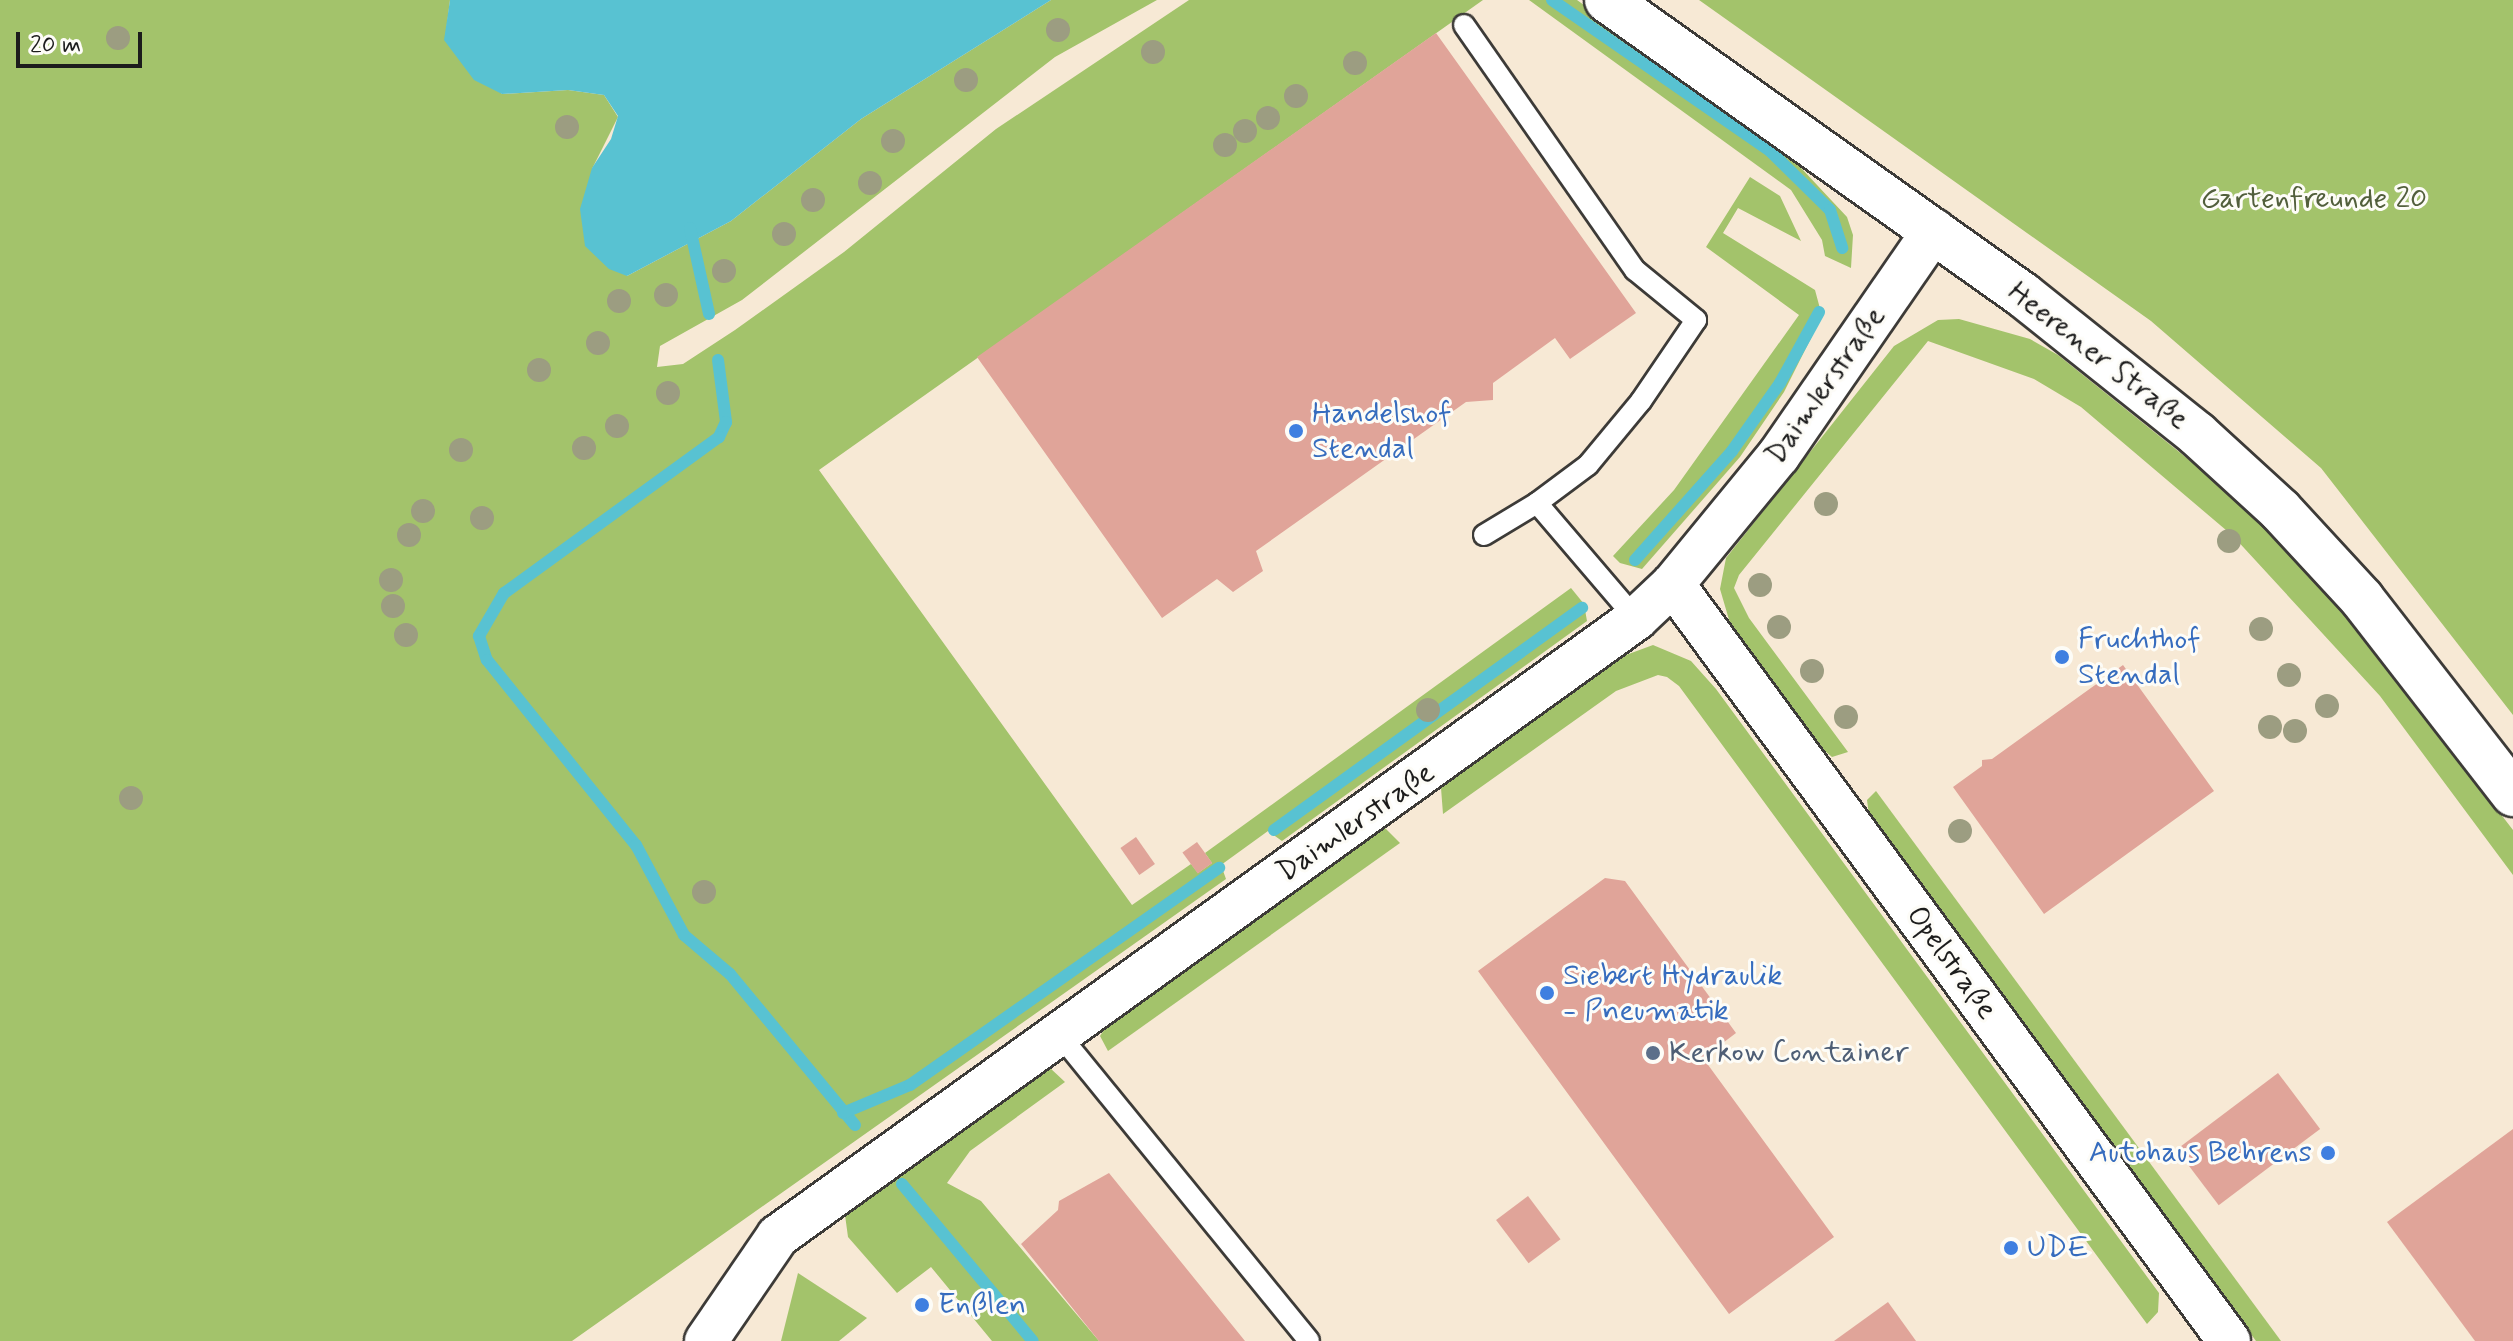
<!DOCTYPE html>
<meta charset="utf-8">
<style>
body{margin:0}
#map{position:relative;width:2513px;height:1341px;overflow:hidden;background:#f7e9d5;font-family:Mynerve,sans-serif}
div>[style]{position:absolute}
.green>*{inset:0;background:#a3c36b}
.water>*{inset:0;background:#58c2d2}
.stream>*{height:12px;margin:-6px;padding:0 6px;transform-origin:6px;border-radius:6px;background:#58c2d2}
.building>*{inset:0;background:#e0a499;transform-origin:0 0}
.roads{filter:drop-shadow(2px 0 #3d3b38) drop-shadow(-2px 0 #3d3b38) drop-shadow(0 2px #3d3b38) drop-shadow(0 -2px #3d3b38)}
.service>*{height:20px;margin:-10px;padding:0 10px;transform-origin:10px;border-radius:10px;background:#fff}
.minor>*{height:42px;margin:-21px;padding:0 21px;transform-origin:21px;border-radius:21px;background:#fff}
.secondary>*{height:44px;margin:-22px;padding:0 22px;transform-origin:22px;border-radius:22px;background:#fff}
.trees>*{width:24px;height:24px;margin:-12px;border-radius:50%;background:#9c9d81}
.dots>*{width:22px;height:22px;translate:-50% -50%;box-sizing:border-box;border:4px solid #fdfcf7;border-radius:50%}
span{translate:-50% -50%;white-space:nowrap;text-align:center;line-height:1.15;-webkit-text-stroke:6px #fdfcf7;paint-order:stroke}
.park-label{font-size:30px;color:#525f3c}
.street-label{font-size:30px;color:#1c1c1c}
.shop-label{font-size:30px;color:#366cbe}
.left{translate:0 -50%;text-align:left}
.right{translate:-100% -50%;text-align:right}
.service-label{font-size:30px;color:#4e5e75}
.scale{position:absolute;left:16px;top:32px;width:126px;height:36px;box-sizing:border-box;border:4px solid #1c1c1c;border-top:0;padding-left:10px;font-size:24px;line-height:28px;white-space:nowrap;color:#1c1c1c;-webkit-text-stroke:6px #fdfcf7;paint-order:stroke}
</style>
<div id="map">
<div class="green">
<div style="clip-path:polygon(0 0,450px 0,445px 40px,502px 94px,568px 90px,604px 95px,618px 117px,592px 169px,627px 276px,731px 221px,861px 119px,1051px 0,1157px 0,1055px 57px,742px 300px,660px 346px,657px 367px,683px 364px,735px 330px,844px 252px,996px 129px,1189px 0,1483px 0,819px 470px,1132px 905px,1191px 864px,1198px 873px,1212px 863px,1205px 853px,1571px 588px,1584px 604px,1587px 621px,1282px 841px,1268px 831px,1221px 865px,1226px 879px,572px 1341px,0 1341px)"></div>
<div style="clip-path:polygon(1529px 0,1577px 0,1788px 154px,1847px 217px,1853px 235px,1851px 268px,1825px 256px,1822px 240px,1791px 190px)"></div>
<div style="clip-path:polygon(1699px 0,2513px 0,2513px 715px,2321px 468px,2151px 321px)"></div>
<div style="clip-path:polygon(1750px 177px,1780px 196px,1801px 241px,1738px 208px,1723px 233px,1815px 290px,1822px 316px,1784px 392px,1740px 457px,1642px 569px,1620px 563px,1613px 556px,1674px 490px,1799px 315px,1706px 247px)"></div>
<div style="clip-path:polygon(1959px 319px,2030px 339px,2058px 355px,2203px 471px,2319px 579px,2513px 830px,2513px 875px,2380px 696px,2233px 536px,2081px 407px,2034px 379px,1928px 341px,1739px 575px,1734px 588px,1749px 618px,1848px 752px,1832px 757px,1813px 741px,1732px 630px,1720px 589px,1726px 558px,1894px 346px,1938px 320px)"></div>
<div style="clip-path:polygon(1653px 645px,1691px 661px,1716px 689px,2159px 1293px,2158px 1312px,2147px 1324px,1679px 686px,1667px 677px,1658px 675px,1616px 691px,1443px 814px,1441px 788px,1626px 655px)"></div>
<div style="clip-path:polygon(1876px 791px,2281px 1341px,2256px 1341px,1869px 815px,1867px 800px)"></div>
<div style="clip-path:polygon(1385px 828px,1400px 843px,1108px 1051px,1100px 1036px,1106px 1027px)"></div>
<div style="clip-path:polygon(1049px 1067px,1065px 1082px,970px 1151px,947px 1183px,981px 1201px,1099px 1341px,992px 1341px,931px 1267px,897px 1293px,848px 1237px,845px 1215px)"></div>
<div style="clip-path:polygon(798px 1273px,867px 1318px,839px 1341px,781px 1341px)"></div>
</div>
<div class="water">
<div style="clip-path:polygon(450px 0,1051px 0,861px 119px,731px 221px,627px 276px,609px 269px,585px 246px,580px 209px,592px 168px,611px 139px,618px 116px,604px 95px,568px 90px,502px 94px,474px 80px,444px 40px)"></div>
</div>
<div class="stream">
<div style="left:1552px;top:0;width:265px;rotate:34.7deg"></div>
<div style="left:1770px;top:151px;width:84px;rotate:44.5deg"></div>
<div style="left:1830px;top:210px;width:40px;rotate:72deg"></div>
<div style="left:690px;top:228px;width:88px;rotate:77.5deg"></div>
<div style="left:718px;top:360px;width:63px;rotate:82.6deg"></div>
<div style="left:726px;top:422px;width:17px;rotate:115deg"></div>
<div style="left:719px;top:437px;width:266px;rotate:144deg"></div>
<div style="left:504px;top:593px;width:50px;rotate:120.2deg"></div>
<div style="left:479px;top:636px;width:25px;rotate:72deg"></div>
<div style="left:487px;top:660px;width:238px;rotate:51.2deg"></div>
<div style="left:636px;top:845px;width:102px;rotate:61.9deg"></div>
<div style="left:684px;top:935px;width:60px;rotate:40.3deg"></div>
<div style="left:730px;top:974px;width:196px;rotate:50.4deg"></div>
<div style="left:1635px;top:560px;width:146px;rotate:-48.3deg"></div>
<div style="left:1732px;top:451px;width:83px;rotate:-54.8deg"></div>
<div style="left:1780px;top:383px;width:81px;rotate:-61.2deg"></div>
<div style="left:1274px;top:830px;width:380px;rotate:-35.8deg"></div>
<div style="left:843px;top:1113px;width:73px;rotate:-22.7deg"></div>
<div style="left:910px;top:1085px;width:378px;rotate:-35.1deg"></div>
<div style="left:902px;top:1184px;width:204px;rotate:50.2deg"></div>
</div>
<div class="building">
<div style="clip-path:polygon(1436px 33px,1636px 313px,1570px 359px,1555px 338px,1493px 383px,1493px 400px,1466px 402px,1256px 551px,1263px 571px,1233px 592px,1217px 579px,1162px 618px,977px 357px)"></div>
<div style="clip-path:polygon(2123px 665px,2214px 791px,2044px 914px,1953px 787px,1982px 766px,1982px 760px,1992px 759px)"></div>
<div style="left:1136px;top:837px;width:33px;height:19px;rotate:55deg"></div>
<div style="left:1197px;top:842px;width:26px;height:18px;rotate:54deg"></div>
<div style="clip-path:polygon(1605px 878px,1625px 881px,1736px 1033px,1703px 1058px,1834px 1237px,1729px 1314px,1478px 971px)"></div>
<div style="left:2278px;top:1073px;width:70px;height:127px;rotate:53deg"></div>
<div style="clip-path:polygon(2513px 1129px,2513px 1341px,2475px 1341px,2387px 1222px)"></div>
<div style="clip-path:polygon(1109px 1173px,1245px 1341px,1099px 1341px,1021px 1244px,1058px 1210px,1059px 1201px)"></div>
<div style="left:1528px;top:1196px;width:54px;height:40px;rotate:53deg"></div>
<div style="clip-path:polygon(1888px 1302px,1916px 1341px,1834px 1341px)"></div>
</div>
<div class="roads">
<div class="service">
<div style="left:1464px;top:25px;width:299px;rotate:55.1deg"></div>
<div style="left:1635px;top:270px;width:79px;rotate:39.3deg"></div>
<div style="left:1696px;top:320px;width:98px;rotate:124.2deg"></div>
<div style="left:1641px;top:401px;width:83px;rotate:129.6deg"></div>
<div style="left:1588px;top:465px;width:64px;rotate:143.3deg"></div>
<div style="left:1484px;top:535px;width:62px;rotate:-31.1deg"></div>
<div style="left:1537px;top:503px;width:153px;rotate:49.5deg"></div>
<div style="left:1058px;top:1033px;width:397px;rotate:50.8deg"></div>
</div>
<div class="minor">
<div style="left:1673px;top:584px;width:939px;rotate:53.7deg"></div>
<div style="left:706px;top:1341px;width:127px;rotate:-55.6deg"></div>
<div style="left:778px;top:1236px;width:1057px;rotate:-35.72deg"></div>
<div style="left:1636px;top:619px;width:51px;rotate:-43.4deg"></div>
<div style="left:1673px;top:584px;width:167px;rotate:-50.6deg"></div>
<div style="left:1779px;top:455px;width:273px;rotate:-55.4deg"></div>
</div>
<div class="secondary">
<div style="left:1607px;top:0;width:510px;rotate:35.34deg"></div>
<div style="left:2023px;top:295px;width:223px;rotate:38.6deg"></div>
<div style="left:2197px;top:434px;width:113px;rotate:42.5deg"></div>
<div style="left:2280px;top:510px;width:121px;rotate:47.3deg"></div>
<div style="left:2362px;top:599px;width:247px;rotate:52.2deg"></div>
</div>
</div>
<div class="trees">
<div style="left:1058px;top:30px"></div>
<div style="left:118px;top:38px"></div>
<div style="left:1153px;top:52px"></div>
<div style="left:1355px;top:63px"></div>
<div style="left:966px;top:80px"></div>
<div style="left:1296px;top:96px"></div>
<div style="left:1268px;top:118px"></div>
<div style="left:567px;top:127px"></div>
<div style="left:1245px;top:131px"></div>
<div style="left:893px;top:141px"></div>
<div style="left:1225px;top:145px"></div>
<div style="left:870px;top:183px"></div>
<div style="left:813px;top:200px"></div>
<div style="left:784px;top:234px"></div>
<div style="left:724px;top:271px"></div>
<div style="left:666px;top:295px"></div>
<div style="left:619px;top:301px"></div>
<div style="left:598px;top:343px"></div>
<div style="left:539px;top:370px"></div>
<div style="left:668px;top:393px"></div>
<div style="left:617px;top:426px"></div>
<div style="left:584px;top:448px"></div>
<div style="left:461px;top:450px"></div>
<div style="left:1826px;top:504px"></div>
<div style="left:423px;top:511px"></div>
<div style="left:482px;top:518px"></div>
<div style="left:409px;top:535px"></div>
<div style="left:2229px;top:541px"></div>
<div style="left:391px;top:580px"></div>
<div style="left:1760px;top:585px"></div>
<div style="left:393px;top:606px"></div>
<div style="left:1779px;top:627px"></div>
<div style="left:2261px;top:629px"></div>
<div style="left:406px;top:635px"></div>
<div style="left:1812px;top:671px"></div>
<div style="left:2289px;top:675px"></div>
<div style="left:2327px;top:706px"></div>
<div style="left:1428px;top:710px"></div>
<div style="left:1846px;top:717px"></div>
<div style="left:2270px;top:727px"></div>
<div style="left:2295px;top:731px"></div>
<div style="left:131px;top:798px"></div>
<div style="left:1960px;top:831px"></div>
<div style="left:704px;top:892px"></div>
</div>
<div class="dots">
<div style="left:1296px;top:431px;background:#3f7fe0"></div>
<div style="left:2062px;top:657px;background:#3f7fe0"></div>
<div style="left:1547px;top:993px;background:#3f7fe0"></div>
<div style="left:1653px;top:1053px;background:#5c6f8a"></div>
<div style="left:2328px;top:1153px;background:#3f7fe0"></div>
<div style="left:2011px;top:1248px;background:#3f7fe0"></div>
<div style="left:922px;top:1305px;background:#3f7fe0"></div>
</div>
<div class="park-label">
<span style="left:2314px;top:199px">Gartenfreunde 20</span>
</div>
<div class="street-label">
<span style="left:2098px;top:356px;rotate:38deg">Heerener Straße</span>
<span style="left:1826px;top:386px;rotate:-55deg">Daimlerstraße</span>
<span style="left:1356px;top:823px;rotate:-35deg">Daimlerstraße</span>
<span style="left:1951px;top:963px;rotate:54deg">Opelstraße</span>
</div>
<div class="shop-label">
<span class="left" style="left:1312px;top:431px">Handelshof<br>Stendal</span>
<span class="left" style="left:2078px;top:657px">Fruchthof<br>Stendal</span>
<span class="left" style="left:1563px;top:993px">Siebert Hydraulik<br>- Pneumatik</span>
<span class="right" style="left:2312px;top:1153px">Autohaus Behrens</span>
<span class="left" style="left:2027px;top:1248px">UDE</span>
<span class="left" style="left:938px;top:1305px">Enßlen</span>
</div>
<div class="service-label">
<span class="left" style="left:1669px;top:1053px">Kerkow Container</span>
</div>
<div class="scale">20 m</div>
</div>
